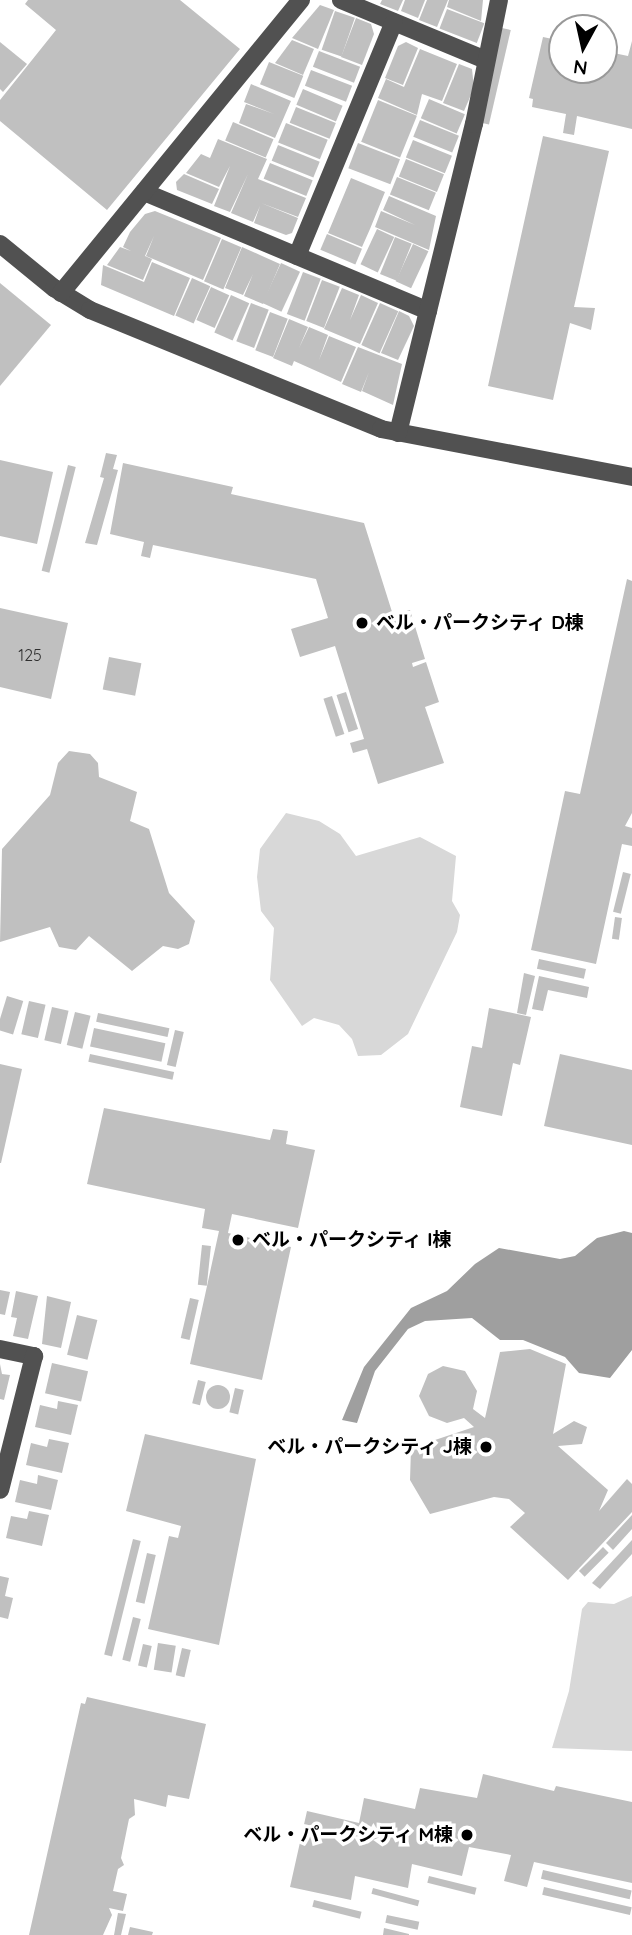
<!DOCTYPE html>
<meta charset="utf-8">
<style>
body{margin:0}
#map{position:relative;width:632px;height:1935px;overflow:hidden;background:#fff;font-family:Quicksand,"Noto Sans JP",sans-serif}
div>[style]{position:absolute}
.green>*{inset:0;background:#d8d8d8}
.water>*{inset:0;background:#9f9f9f}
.building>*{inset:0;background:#c0c0c0;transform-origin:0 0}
.round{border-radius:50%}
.minor>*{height:18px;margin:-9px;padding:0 9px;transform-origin:9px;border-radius:9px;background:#515151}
.dots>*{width:19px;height:19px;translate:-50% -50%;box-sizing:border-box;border:4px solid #fff;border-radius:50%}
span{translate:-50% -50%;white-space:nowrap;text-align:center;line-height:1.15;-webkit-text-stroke:7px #fff;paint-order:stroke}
.number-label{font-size:16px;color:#303030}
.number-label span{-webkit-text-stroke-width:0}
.poi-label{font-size:19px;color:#000;font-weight:700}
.left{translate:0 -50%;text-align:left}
.right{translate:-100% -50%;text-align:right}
.north{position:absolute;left:548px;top:14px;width:70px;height:70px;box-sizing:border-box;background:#fff;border:2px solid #999;border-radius:50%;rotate:188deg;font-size:19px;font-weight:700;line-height:28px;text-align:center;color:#000}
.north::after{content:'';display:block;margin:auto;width:24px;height:32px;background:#000;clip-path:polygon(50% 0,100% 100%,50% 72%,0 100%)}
</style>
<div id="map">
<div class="green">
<div style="clip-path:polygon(286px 813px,319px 821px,340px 834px,356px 856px,420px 837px,456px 856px,452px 901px,460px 915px,457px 932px,408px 1034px,381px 1055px,358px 1056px,352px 1039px,339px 1025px,314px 1018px,302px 1026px,270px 980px,274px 928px,261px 911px,257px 877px,260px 849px)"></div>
<div style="clip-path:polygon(632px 1596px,632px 1751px,552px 1748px,569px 1691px,582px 1609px,588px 1602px,614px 1604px)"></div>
</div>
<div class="water">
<div style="clip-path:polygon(624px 1231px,632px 1233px,632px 1350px,610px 1378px,579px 1373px,565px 1357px,523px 1340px,500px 1340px,472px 1318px,425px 1321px,408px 1329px,375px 1371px,357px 1423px,342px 1420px,364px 1367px,411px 1308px,447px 1291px,475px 1264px,499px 1248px,560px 1259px,575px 1256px,597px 1238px)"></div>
</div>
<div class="building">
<div style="clip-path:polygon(28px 0,180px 0,240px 49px,107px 210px,0 121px,0 100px,56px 30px,25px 4px)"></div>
<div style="clip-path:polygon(382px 0,403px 0,398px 11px,380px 4px)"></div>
<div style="clip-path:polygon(405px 0,425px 0,418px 18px,401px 11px)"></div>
<div style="clip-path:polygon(427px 0,448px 0,437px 27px,419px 20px)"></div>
<div style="clip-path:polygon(449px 0,483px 0,481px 21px,447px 7px)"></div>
<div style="clip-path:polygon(320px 5px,334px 10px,318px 49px,292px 38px)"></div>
<div style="left:447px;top:9px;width:40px;height:21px;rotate:21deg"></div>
<div style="left:335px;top:11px;width:21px;height:41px;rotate:19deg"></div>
<div style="clip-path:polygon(356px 18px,371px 24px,374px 34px,362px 65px,341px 57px)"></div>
<div style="left:502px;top:28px;width:9px;height:97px;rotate:13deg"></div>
<div style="clip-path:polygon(543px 37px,562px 41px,562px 70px,604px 70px,604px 51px,628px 56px,632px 41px,632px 129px,577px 116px,574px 135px,563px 133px,566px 114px,532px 107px,533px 99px,529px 98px)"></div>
<div style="clip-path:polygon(292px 40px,314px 49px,303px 75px,275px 63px)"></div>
<div style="clip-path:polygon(0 42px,27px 64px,3px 92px,0 89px)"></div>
<div style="clip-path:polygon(406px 42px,418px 48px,403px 85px,385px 78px,398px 46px)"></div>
<div style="clip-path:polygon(420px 49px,457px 64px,442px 101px,422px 94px,417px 115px,378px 98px,386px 79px,404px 87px)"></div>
<div style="left:319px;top:51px;width:44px;height:17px;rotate:21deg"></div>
<div style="left:269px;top:62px;width:37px;height:24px;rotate:22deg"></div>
<div style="clip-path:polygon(459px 64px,472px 69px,474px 88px,464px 111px,443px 103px)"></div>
<div style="left:311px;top:70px;width:44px;height:17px;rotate:21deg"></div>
<div style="clip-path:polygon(251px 84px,291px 101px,275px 138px,239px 123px,246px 104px,274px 114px,244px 102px)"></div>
<div style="left:303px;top:89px;width:43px;height:17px;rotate:23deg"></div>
<div style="left:429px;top:99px;width:39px;height:21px;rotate:23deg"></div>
<div style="left:378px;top:100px;width:42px;height:45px;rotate:22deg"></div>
<div style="left:296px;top:107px;width:43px;height:17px;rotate:22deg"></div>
<div style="left:420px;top:120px;width:42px;height:18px;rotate:22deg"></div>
<div style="left:233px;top:122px;width:44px;height:20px;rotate:23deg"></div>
<div style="left:286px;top:123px;width:45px;height:21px;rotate:22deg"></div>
<div style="clip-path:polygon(543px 136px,609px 151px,574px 307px,595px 308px,591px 330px,570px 323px,553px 400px,488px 386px)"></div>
<div style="clip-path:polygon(218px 139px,267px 159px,258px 179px,306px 198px,298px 217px,261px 203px,298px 218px,292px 233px,286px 235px,254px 223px,260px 206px,253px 222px,231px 213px,248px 174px,230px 212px,214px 206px,230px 166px,219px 187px,186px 173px,201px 154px,210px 158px)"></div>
<div style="left:413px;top:140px;width:42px;height:19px;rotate:22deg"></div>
<div style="left:358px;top:143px;width:45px;height:27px;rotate:21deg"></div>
<div style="left:278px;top:145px;width:45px;height:17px;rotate:22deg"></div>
<div style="left:406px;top:159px;width:41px;height:19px;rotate:22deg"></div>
<div style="left:270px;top:163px;width:46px;height:17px;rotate:22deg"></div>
<div style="clip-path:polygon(184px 174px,219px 189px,212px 204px,177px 190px,176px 182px)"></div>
<div style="left:397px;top:177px;width:42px;height:19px;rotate:22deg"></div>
<div style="clip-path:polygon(351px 178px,385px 192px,370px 229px,344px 218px,370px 229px,362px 247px,328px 233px)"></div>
<div style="clip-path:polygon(389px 196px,436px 216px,429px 250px,375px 227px,381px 211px,415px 225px,383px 210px)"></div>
<div style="clip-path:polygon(155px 211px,221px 238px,203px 280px,146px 256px,154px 236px,145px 256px,152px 259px,143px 280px,107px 265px,120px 247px,131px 251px,123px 247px,130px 232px,145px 214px)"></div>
<div style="left:377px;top:229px;width:19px;height:39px;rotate:25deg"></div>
<div style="left:327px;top:234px;width:38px;height:17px;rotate:23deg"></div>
<div style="left:395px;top:237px;width:18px;height:40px;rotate:22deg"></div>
<div style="left:222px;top:239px;width:21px;height:46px;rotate:23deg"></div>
<div style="left:413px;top:244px;width:17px;height:41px;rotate:25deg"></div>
<div style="clip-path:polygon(242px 247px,280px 264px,263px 304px,244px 296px,253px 274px,243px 295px,225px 288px)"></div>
<div style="clip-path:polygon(152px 262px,190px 278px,174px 316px,101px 285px,103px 265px,144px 282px)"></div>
<div style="left:281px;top:263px;width:21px;height:44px;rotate:25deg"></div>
<div style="left:303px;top:272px;width:19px;height:45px;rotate:21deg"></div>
<div style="left:192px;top:278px;width:20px;height:41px;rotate:24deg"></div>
<div style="left:322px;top:280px;width:19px;height:44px;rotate:21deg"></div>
<div style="clip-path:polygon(0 283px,51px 325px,0 386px)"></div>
<div style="left:211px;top:287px;width:20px;height:36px;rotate:24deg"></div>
<div style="clip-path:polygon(342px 288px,359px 295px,350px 320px,361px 295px,378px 303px,360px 344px,324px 329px)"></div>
<div style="left:231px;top:295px;width:20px;height:41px;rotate:24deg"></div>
<div style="left:251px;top:303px;width:19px;height:41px;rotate:21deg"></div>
<div style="left:380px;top:303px;width:20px;height:46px;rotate:24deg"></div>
<div style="clip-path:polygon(399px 311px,409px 316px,414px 326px,398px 360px,381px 353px)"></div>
<div style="left:270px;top:312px;width:19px;height:41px;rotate:21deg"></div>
<div style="clip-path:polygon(289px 319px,308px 327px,299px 348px,309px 327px,328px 335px,319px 360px,329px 336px,356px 347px,341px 382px,294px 361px,292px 366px,273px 358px)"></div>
<div style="clip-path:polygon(358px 347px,402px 364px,393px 405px,362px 391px,369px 372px,361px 392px,342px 384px)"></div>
<div style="clip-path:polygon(106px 453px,117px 455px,113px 469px,118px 470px,97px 545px,85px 543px,104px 478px,100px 477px)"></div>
<div style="clip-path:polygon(0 460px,53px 472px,37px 544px,0 536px)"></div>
<div style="clip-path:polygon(123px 463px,233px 487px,231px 494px,364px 523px,393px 615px,410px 610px,425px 659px,412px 663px,413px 667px,426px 662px,439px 702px,425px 707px,444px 763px,378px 784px,367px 749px,353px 753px,350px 743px,364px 739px,335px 646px,300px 657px,291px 629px,328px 618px,316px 579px,153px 545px,150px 558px,141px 556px,144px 542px,110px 534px)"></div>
<div style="left:68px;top:465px;width:8px;height:109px;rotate:14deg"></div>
<div style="clip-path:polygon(627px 579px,632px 581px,632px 813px,625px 826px,632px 828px,632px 846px,622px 844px,596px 964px,531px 950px,565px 791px,580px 794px)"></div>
<div style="clip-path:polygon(0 608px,68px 623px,51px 699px,0 687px)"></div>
<div style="left:109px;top:657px;width:33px;height:33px;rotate:11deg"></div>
<div style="left:346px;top:692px;width:39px;height:10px;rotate:72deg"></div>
<div style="left:332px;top:696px;width:40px;height:9px;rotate:72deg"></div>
<div style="clip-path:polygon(69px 751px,90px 754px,98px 763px,99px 777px,137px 792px,130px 821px,149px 829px,169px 893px,195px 921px,189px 944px,178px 949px,163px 946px,132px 971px,89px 936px,76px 950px,59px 947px,50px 927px,0 942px,2px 849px,50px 795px,58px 763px)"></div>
<div style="left:623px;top:872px;width:8px;height:41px;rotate:14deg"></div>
<div style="left:615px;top:917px;width:7px;height:22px;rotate:8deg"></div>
<div style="left:539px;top:959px;width:48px;height:10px;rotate:12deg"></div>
<div style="clip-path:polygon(524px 973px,535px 976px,526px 1015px,517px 1013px)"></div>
<div style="clip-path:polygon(539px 976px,589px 987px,587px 998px,548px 990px,543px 1011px,532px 1009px)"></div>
<div style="left:7px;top:996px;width:17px;height:35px;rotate:17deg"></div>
<div style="left:29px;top:1001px;width:17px;height:34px;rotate:13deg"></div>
<div style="left:52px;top:1007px;width:17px;height:34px;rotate:13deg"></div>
<div style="clip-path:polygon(489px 1008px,531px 1017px,520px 1065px,513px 1063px,502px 1116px,460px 1107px,472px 1046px,482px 1048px)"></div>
<div style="left:75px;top:1012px;width:16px;height:34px;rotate:14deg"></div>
<div style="left:98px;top:1013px;width:73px;height:9px;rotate:12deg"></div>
<div style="left:94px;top:1028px;width:73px;height:19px;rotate:12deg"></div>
<div style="left:175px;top:1030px;width:9px;height:36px;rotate:13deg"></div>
<div style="left:90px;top:1054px;width:86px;height:8px;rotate:12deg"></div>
<div style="clip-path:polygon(560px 1054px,632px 1070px,632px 1145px,544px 1126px)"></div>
<div style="clip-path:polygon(0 1064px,22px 1069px,1px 1163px,0 1163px)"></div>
<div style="clip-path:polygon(104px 1108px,270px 1140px,273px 1129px,288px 1131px,286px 1144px,315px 1150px,298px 1228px,232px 1214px,228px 1233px,291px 1247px,262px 1380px,190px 1364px,219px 1231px,202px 1228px,205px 1209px,87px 1184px)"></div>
<div style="left:202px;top:1245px;width:9px;height:40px;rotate:6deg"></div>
<div style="clip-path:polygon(0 1290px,10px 1292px,5px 1315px,0 1314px)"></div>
<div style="clip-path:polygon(16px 1291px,38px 1296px,28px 1339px,13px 1336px,17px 1318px,11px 1317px)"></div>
<div style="clip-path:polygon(47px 1296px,71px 1302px,61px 1348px,42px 1344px)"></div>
<div style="left:190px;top:1298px;width:9px;height:41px;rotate:13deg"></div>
<div style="left:77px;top:1315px;width:21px;height:41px;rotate:14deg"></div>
<div style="clip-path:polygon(530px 1349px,566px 1364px,553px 1434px,574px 1421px,587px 1427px,582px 1444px,558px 1446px,608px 1490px,599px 1511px,627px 1479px,632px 1484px,632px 1512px,568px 1580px,510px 1527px,525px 1513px,509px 1499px,494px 1497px,430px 1514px,410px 1480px,411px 1448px,474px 1427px,464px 1418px,447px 1423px,429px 1416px,419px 1396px,428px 1374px,443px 1366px,465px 1371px,477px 1391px,473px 1409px,485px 1418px,500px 1352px)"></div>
<div style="left:52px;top:1363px;width:37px;height:31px;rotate:13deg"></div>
<div style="clip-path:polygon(0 1364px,2px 1374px,10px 1375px,4px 1400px,0 1399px)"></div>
<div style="left:198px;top:1380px;width:8px;height:24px;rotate:14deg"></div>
<div class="round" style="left:206px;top:1385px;width:24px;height:24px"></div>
<div style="left:235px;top:1388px;width:9px;height:25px;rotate:13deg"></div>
<div style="clip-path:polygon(58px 1401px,78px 1405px,71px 1435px,35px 1427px,40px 1405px,57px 1409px)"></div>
<div style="clip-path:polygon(145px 1434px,256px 1459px,219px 1645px,148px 1629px,169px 1536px,178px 1538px,181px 1526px,126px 1511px)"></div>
<div style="clip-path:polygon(49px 1439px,69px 1443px,62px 1473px,26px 1465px,31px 1443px,47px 1447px)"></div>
<div style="clip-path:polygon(38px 1475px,58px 1480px,51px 1510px,15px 1502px,20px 1480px,37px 1484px)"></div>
<div style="clip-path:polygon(29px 1511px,49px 1515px,42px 1546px,6px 1538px,11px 1516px,27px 1519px)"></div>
<div style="clip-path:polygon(632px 1515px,632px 1529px,613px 1550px,606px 1543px)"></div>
<div style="left:133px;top:1539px;width:8px;height:119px;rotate:14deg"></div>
<div style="clip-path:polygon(632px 1540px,632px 1554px,600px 1589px,592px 1583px)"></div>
<div style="left:603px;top:1547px;width:8px;height:34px;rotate:45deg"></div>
<div style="left:147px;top:1553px;width:9px;height:50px;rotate:13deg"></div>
<div style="clip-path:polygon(0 1576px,9px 1578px,5px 1596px,13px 1598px,8px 1619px,0 1617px)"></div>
<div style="left:133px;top:1617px;width:8px;height:44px;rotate:14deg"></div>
<div style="left:158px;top:1643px;width:18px;height:27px;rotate:9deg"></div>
<div style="left:143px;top:1644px;width:9px;height:22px;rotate:13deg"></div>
<div style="left:182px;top:1648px;width:9px;height:28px;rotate:13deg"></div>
<div style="clip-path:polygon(87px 1697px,206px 1724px,189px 1799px,168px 1795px,166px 1807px,134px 1799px,135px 1815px,129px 1819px,121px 1858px,124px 1865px,118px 1869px,113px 1891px,127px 1894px,123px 1911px,109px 1908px,112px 1915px,103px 1935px,29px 1935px,81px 1703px,85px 1704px)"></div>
<div style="clip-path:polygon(483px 1774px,554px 1791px,556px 1786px,632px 1802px,632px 1883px,534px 1862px,527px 1887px,504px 1881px,511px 1855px,469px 1847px,462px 1876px,412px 1864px,408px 1888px,355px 1876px,351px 1900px,290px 1887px,307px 1811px,359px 1823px,364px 1798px,415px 1809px,420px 1788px,477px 1798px)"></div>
<div style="left:543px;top:1870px;width:91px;height:9px;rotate:13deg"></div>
<div style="left:429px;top:1876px;width:49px;height:7px;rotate:14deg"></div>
<div style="left:544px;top:1887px;width:90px;height:8px;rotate:13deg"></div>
<div style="left:373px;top:1888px;width:48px;height:6px;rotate:15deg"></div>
<div style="left:314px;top:1900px;width:49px;height:7px;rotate:14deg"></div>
<div style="clip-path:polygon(118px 1913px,126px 1914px,121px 1935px,114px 1935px)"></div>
<div style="left:387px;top:1915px;width:33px;height:8px;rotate:12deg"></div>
<div style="clip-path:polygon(130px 1927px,153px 1932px,152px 1935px,128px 1935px)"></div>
<div style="clip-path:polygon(384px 1928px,409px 1934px,409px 1935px,383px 1935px)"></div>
</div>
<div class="minor">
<div style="left:341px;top:0;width:157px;rotate:22.5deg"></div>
<div style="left:144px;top:192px;width:308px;rotate:22.7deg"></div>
<div style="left:0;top:244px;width:70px;rotate:39.2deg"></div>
<div style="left:54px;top:288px;width:42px;rotate:31.4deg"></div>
<div style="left:90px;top:310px;width:314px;rotate:22.2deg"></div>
<div style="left:381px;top:429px;width:256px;rotate:10.8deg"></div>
<div style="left:297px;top:256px;width:253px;rotate:-67.5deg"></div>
<div style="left:61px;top:293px;width:379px;rotate:-50.7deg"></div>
<div style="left:398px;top:433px;width:318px;rotate:-76.2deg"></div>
<div style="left:474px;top:124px;width:126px;rotate:-78.6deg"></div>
<div style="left:0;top:1349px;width:35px;rotate:12deg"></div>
<div style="left:34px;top:1356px;width:138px;rotate:104.2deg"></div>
</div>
<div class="dots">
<div style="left:362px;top:623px;background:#000"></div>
<div style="left:238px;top:1240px;background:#000"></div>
<div style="left:486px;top:1447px;background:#000"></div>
<div style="left:467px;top:1835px;background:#000"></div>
</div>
<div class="number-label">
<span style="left:30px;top:655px">125</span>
</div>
<div class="poi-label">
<span class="left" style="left:376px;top:623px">ベル・パークシティ D棟</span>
<span class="left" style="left:252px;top:1240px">ベル・パークシティ I棟</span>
<span class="right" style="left:472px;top:1447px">ベル・パークシティ J棟</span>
<span class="right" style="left:453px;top:1835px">ベル・パークシティ M棟</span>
</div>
<div class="north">N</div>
</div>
